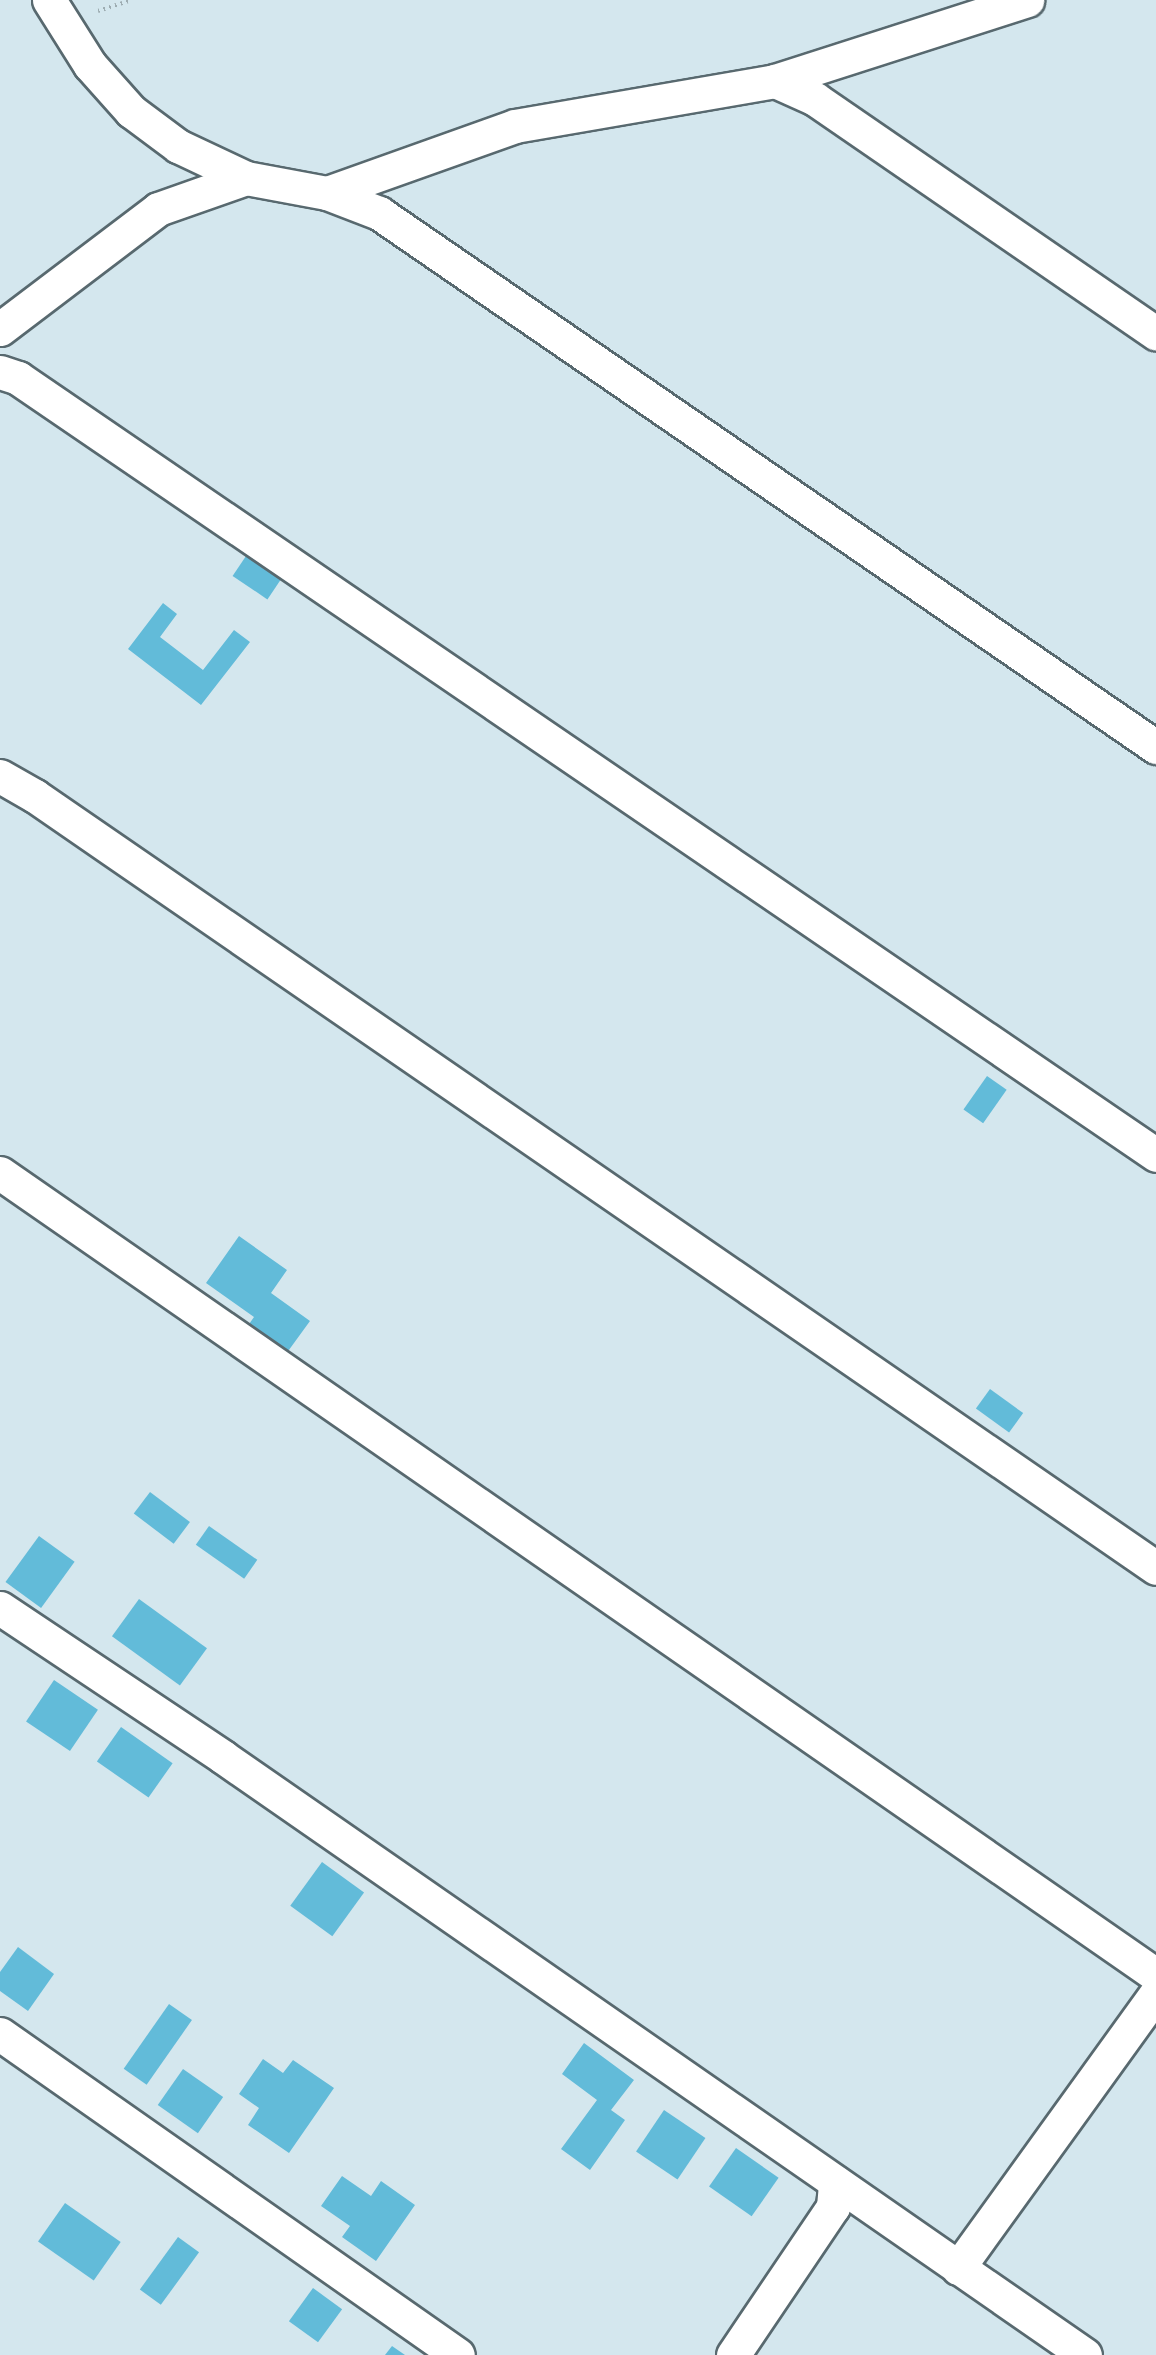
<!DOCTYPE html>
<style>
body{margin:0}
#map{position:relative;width:1156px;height:2355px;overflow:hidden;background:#d4e7ee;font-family:Raleway,sans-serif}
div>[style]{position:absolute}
.building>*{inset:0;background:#62bbd9;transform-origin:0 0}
.path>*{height:4px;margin-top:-2px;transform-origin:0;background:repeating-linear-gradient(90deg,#9dacb1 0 1.5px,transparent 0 6px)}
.roads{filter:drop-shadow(2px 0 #58696f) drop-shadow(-2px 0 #58696f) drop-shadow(0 2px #58696f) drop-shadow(0 -2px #58696f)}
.minor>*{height:33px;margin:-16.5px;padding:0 16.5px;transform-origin:16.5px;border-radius:16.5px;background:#fff}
span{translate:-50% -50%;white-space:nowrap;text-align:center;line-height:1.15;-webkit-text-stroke:6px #fff;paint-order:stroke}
</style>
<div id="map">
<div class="building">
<div style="left:246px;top:556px;width:42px;height:24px;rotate:34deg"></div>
<div style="clip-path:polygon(163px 603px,177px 614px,160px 637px,203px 670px,234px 630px,250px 642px,201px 705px,128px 649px)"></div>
<div style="left:987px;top:1076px;width:24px;height:41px;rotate:35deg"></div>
<div style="clip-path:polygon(239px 1236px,287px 1270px,271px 1293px,310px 1321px,286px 1354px,247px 1327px,254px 1317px,206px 1283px)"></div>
<div style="left:990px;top:1389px;width:41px;height:24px;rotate:36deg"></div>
<div style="left:150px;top:1492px;width:50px;height:27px;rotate:37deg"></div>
<div style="left:209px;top:1526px;width:59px;height:23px;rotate:35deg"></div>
<div style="left:39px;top:1536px;width:44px;height:57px;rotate:36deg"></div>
<div style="left:139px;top:1599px;width:84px;height:46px;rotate:36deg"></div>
<div style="left:54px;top:1680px;width:53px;height:50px;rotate:34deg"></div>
<div style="left:121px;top:1727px;width:63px;height:42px;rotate:35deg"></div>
<div style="left:322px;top:1862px;width:52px;height:54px;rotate:36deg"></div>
<div style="clip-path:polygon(18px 1947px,54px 1974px,28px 2011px,0 1991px,0 1972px)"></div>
<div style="left:169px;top:2004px;width:28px;height:79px;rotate:35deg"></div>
<div style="clip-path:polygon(584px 2043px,634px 2080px,611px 2110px,625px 2120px,590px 2170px,561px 2149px,597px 2100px,562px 2074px)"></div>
<div style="clip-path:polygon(263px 2059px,283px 2073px,293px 2060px,334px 2088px,289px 2153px,248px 2125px,259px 2108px,239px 2094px)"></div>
<div style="left:183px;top:2069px;width:49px;height:44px;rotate:35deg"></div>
<div style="left:664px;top:2110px;width:50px;height:50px;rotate:34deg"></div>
<div style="left:736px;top:2148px;width:52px;height:47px;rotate:35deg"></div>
<div style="clip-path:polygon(342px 2176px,371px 2196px,381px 2181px,415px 2205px,376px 2261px,342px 2237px,350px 2226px,321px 2206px)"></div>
<div style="left:65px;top:2203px;width:68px;height:47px;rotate:35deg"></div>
<div style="left:178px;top:2237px;width:26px;height:65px;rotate:36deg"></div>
<div style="left:313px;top:2288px;width:36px;height:41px;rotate:36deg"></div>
<div style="clip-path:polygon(392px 2346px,405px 2355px,385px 2355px)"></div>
</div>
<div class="path">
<div style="left:98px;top:11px;width:35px;rotate:-18deg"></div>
</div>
<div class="roads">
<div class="minor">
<div style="left:49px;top:0;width:77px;rotate:57.8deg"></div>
<div style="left:90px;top:65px;width:62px;rotate:48.3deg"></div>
<div style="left:131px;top:111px;width:59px;rotate:36.7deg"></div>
<div style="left:178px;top:146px;width:75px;rotate:25.2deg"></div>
<div style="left:775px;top:81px;width:44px;rotate:24.2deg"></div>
<div style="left:815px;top:99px;width:414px;rotate:34.5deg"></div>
<div style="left:327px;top:193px;width:56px;rotate:21deg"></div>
<div style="left:379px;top:213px;width:943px;rotate:34.5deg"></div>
<div style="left:0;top:329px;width:198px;rotate:-37.2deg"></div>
<div style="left:158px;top:209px;width:93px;rotate:-19.4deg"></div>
<div style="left:246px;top:178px;width:82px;rotate:10.5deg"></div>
<div style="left:327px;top:193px;width:200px;rotate:-19.6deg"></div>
<div style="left:515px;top:126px;width:264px;rotate:-9.8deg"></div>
<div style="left:775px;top:81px;width:265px;rotate:-17.8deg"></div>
<div style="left:0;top:372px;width:19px;rotate:18deg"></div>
<div style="left:18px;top:378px;width:1378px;rotate:34.32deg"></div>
<div style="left:0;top:776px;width:40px;rotate:29.7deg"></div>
<div style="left:35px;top:796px;width:1361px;rotate:34.55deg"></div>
<div style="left:0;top:1173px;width:1407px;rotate:34.75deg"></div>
<div style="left:0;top:1608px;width:268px;rotate:33.7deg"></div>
<div style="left:223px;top:1757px;width:1049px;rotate:34.75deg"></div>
<div style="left:0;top:2034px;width:559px;rotate:35.03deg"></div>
<div style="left:958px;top:2268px;width:339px;rotate:-54.2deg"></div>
<div style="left:733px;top:2355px;width:179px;rotate:-56deg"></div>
<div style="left:833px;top:2207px;width:25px;rotate:-85deg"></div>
</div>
</div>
</div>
